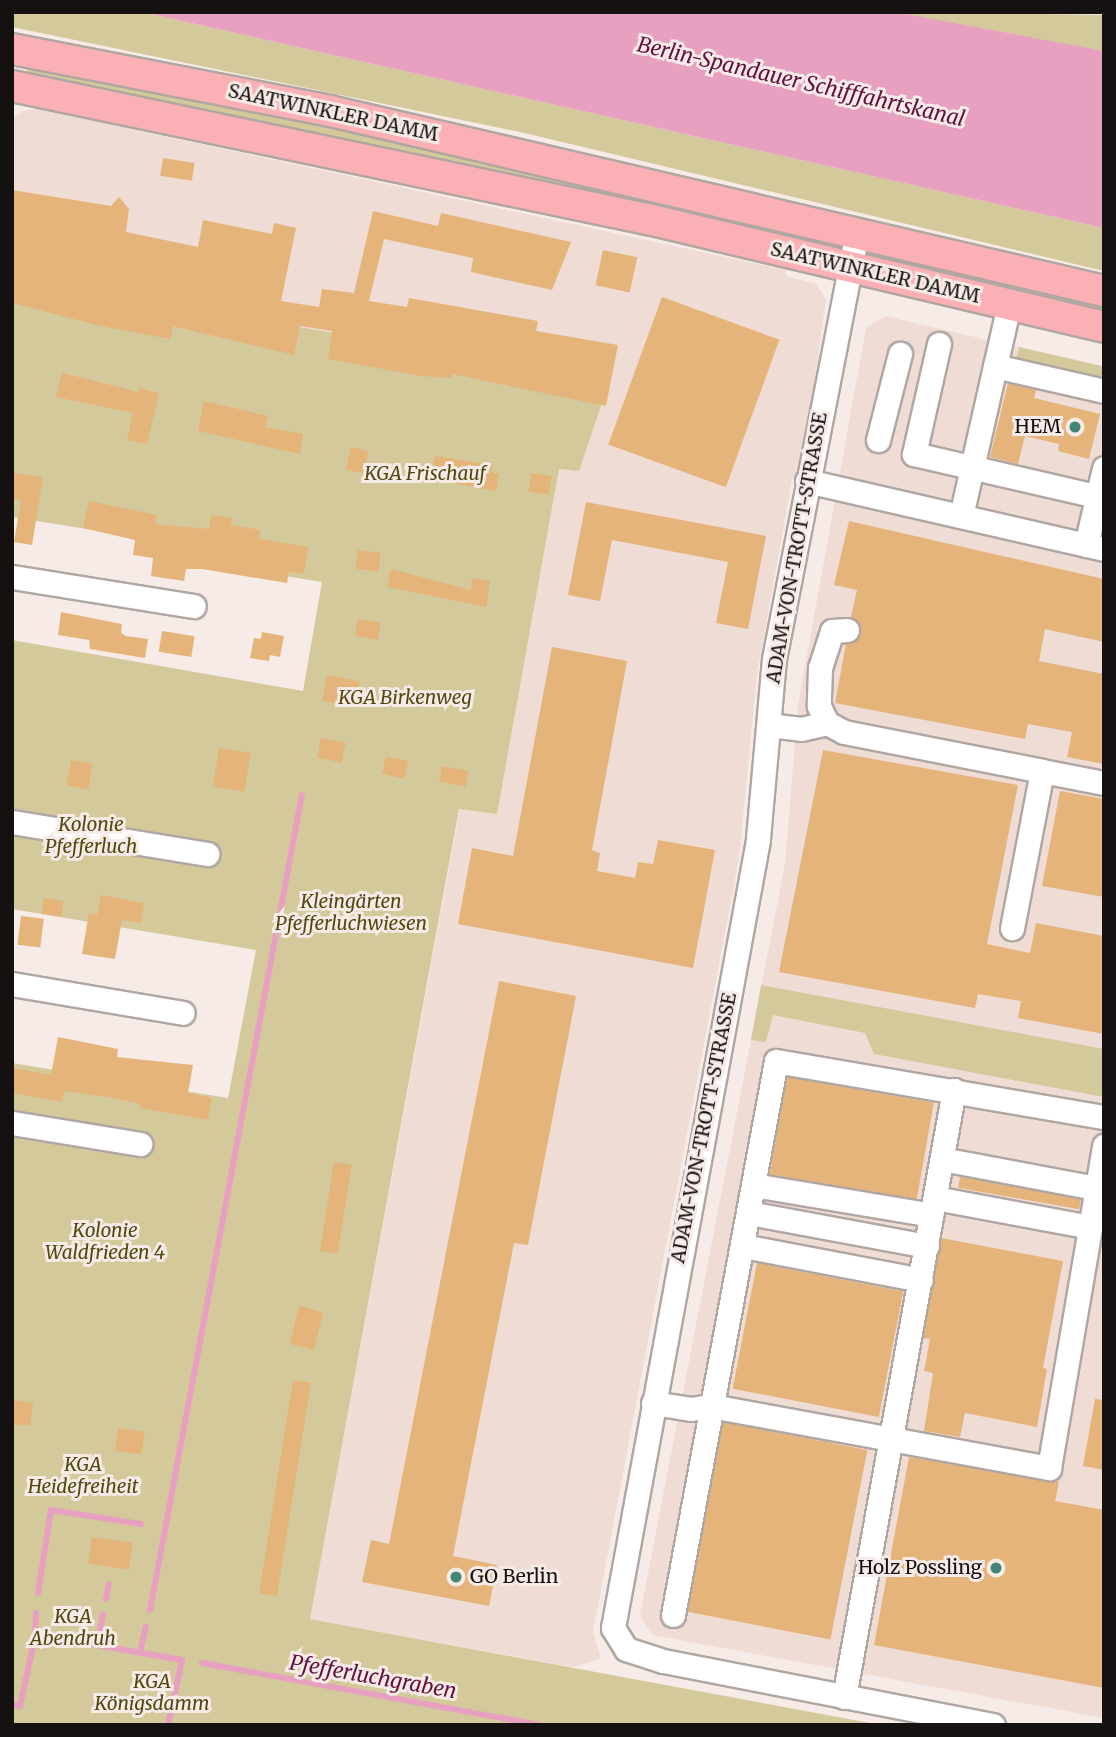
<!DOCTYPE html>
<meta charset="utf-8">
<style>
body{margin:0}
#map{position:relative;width:1116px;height:1737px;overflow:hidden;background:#f6ebe6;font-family:Merriweather,serif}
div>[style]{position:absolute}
.built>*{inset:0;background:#efdcd4}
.green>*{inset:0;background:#d3c99b;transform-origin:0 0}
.water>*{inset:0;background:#e8a0c0}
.stream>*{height:6px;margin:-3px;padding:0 3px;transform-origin:3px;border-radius:3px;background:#e8a0c0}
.building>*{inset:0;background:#e5b47a;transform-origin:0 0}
.roads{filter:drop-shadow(2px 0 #b0a6a2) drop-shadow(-2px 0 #b0a6a2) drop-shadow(0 2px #b0a6a2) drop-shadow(0 -2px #b0a6a2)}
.minor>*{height:23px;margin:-11.5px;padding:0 11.5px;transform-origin:11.5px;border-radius:11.5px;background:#fff}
.major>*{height:30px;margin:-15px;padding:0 15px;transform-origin:15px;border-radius:15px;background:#fab0b4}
.dots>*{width:19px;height:19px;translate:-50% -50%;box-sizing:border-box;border:4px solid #f6ebe6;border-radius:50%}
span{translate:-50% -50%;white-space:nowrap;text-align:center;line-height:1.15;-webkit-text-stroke:6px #f6ebe6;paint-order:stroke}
.street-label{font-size:19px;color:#151110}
.poi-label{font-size:19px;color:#151110}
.right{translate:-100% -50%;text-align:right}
.left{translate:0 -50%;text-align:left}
.park-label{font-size:19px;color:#534810;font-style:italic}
.water-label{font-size:21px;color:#64113f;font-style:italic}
.frame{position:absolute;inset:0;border:14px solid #151110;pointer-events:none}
</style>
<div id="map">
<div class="built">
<div style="clip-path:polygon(38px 109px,785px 270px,786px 276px,816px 284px,826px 299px,805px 451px,799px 478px,792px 480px,757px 674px,739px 858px,593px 1632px,601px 1659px,572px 1667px,310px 1619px,460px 809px,497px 813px,559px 469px,610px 380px,12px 279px,12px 120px,23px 111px)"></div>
<div style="clip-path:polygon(885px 316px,1104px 367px,1104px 1718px,652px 1635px,640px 1615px,785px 864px,798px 706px,866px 328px)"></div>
</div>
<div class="green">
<div style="clip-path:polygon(12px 12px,142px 12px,1104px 228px,1104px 271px,520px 132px,12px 27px)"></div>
<div style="clip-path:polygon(895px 12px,1104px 15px,1104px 51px,1031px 40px)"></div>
<div style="left:29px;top:63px;width:619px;height:15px;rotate:12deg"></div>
<div style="clip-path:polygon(671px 200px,831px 236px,827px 251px,670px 213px)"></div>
<div style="clip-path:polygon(880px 253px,1104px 301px,1104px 317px,878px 262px)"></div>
<div style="clip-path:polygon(12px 279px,610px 379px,579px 471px,559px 469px,497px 814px,459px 809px,310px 1619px,881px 1725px,12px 1725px,12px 1063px,228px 1098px,256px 950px,12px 909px,12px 640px,303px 691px,322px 582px,266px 573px,267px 558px,12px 517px)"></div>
<div style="left:1019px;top:347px;width:87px;height:16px;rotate:13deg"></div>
<div style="clip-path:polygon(761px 985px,1104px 1049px,1104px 1097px,874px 1054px,865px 1033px,773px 1015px,766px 1042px,751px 1040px)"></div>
</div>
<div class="water">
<div style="clip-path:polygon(142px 12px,895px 12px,1104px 51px,1104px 228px)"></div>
</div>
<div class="stream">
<div style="left:38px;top:1593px;width:84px;rotate:-81.1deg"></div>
<div style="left:51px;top:1510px;width:91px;rotate:8.8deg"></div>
<div style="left:106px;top:1599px;width:15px;rotate:-79deg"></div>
<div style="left:150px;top:1610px;width:829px;rotate:-79.44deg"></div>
<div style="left:35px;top:1637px;width:24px;rotate:-88deg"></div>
<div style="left:97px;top:1645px;width:31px;rotate:-79deg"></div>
<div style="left:140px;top:1652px;width:26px;rotate:-77deg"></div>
<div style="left:202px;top:1663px;width:343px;rotate:10.4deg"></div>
<div style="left:12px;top:1705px;width:8px;rotate:7deg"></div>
<div style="left:20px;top:1706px;width:71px;rotate:-77.7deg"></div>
<div style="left:35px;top:1637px;width:63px;rotate:7.4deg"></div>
<div style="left:97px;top:1645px;width:86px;rotate:10deg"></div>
<div style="left:182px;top:1660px;width:66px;rotate:102.2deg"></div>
</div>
<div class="building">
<div style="left:163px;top:158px;width:32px;height:18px;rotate:9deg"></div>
<div style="clip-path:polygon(12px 190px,111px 206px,119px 197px,129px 209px,126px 232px,198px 247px,203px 220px,272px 234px,274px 223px,296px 228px,281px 301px,319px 307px,322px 289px,354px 293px,373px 211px,438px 226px,441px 213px,571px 242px,552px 290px,471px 272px,473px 258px,384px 239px,369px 301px,407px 307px,409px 298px,538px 321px,536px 331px,618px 345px,606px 406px,452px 374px,451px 378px,421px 376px,328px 359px,332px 331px,300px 326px,294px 355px,173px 326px,170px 339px,101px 326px,12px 303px)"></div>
<div style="left:603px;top:250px;width:35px;height:36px;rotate:12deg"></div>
<div style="left:662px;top:297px;width:125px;height:157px;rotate:20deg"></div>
<div style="clip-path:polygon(62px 373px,138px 392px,139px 388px,159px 393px,147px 444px,127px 440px,133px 413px,56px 397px)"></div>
<div style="clip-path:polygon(1008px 383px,1036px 390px,1034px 398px,1100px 414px,1089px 459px,1058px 451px,1059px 444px,1025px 436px,1018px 464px,990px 457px)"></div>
<div style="clip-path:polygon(204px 401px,268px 416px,265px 427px,303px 434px,300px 454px,198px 431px)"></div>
<div style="left:351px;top:447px;width:18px;height:23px;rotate:13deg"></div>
<div style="clip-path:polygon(435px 456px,493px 465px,491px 472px,499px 474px,496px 491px,431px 479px)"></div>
<div style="clip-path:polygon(14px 473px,43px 477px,32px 545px,14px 542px,21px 500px,12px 499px)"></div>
<div style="left:531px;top:473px;width:21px;height:19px;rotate:8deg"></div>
<div style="clip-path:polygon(89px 501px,157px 515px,155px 524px,209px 529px,211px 515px,232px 518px,231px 525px,260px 530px,259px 539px,308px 547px,304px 574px,289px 572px,287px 583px,202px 569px,186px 569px,184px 581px,151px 576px,153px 558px,133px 555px,135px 540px,83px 528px)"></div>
<div style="clip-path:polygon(586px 502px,766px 536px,748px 629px,716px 623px,728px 562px,612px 540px,600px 601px,568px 595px)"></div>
<div style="clip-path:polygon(849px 521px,1104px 579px,1104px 642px,1045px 629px,1039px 661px,1104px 674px,1104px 764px,1067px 757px,1072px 732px,1028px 724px,1025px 739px,835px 703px,846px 644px,855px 641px,861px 630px,851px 617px,857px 590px,834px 585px)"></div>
<div style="left:358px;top:550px;width:23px;height:19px;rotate:7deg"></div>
<div style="clip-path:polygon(391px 569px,471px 590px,472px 578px,490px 581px,486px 607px,387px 587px)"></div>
<div style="clip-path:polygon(61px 612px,122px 624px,121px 633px,126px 636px,148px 639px,145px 658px,90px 649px,89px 640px,58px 635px)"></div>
<div style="left:358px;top:619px;width:23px;height:17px;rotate:10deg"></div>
<div style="left:162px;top:631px;width:33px;height:21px;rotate:9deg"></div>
<div style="clip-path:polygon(262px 632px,284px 636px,280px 657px,270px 655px,269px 661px,250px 658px,254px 638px,261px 639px)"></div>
<div style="clip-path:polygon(552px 647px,627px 661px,592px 850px,600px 853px,597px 871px,635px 878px,638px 862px,653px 864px,658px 840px,715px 850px,693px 968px,458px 924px,472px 848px,513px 856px)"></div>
<div style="left:327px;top:675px;width:33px;height:26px;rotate:11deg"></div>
<div style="left:321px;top:738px;width:25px;height:20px;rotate:11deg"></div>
<div style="left:219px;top:748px;width:32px;height:39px;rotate:9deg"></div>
<div style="clip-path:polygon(823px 750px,1018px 785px,987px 944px,1030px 953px,1036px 923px,1104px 936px,1104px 1034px,1018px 1018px,1021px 1001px,978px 994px,975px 1008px,779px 972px)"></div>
<div style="left:386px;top:756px;width:23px;height:18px;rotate:13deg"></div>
<div style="left:71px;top:760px;width:22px;height:26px;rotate:10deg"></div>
<div style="left:442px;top:766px;width:27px;height:16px;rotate:10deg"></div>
<div style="clip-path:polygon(1060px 791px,1104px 799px,1104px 897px,1042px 886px)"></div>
<div style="clip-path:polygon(101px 895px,144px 903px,141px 923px,122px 920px,115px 959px,82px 954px,89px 913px,97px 915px)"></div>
<div style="left:44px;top:898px;width:20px;height:16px;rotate:9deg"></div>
<div style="left:21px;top:916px;width:23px;height:29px;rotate:7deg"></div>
<div style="clip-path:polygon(499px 981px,576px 996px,528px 1245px,514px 1243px,453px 1556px,497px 1565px,489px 1606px,362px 1582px,371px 1540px,389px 1544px)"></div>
<div style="clip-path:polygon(58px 1037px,118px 1049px,117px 1057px,193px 1065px,188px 1093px,212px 1098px,208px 1120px,140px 1108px,141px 1104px,108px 1097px,64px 1091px,62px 1102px,12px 1093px,12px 1068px,51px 1075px)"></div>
<div style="left:787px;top:1077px;width:149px;height:99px;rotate:10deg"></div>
<div style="left:334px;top:1162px;width:18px;height:90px;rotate:9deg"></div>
<div style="left:960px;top:1177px;width:123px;height:11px;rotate:10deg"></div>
<div style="clip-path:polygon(941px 1238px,1063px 1261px,1043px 1368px,1047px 1369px,1037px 1427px,965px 1413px,960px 1437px,924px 1431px,933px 1373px,924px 1371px,930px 1339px,923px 1338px)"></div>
<div style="left:757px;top:1263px;width:149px;height:128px;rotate:11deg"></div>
<div style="left:299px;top:1306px;width:25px;height:39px;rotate:14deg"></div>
<div style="left:293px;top:1380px;width:18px;height:216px;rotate:9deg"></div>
<div style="clip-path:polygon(1095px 1399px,1104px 1400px,1104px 1470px,1083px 1466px)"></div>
<div style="clip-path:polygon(12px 1400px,33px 1403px,30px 1426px,12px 1424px)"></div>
<div style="left:723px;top:1422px;width:147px;height:193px;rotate:11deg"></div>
<div style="left:118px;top:1428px;width:27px;height:23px;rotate:8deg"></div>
<div style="clip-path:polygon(909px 1457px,1059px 1482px,1055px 1501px,1104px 1510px,1104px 1688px,874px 1645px)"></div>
<div style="left:92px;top:1537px;width:41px;height:27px;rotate:8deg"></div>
</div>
<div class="roads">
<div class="minor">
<div style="left:857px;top:232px;width:435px;rotate:101deg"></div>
<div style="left:774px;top:659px;width:182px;rotate:95.1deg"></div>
<div style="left:758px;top:840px;width:801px;rotate:100.43deg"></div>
<div style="left:613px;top:1628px;width:25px;rotate:58deg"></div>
<div style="left:626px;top:1649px;width:39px;rotate:18deg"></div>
<div style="left:663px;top:1661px;width:336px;rotate:11deg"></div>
<div style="left:939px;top:344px;width:113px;rotate:102.8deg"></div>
<div style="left:914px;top:454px;width:195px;rotate:13deg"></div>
<div style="left:995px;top:366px;width:112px;rotate:12.9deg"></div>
<div style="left:878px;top:440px;width:89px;rotate:-75.7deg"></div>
<div style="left:807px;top:481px;width:305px;rotate:12.9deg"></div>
<div style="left:961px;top:516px;width:216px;rotate:-77.2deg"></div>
<div style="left:1086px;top:545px;width:79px;rotate:-76.8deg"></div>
<div style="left:12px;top:577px;width:184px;rotate:9.1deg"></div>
<div style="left:847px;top:630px;width:15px;rotate:176deg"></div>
<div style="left:832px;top:631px;width:39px;rotate:108deg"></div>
<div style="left:820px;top:668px;width:38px;rotate:92deg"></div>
<div style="left:819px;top:706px;width:19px;rotate:65deg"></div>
<div style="left:827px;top:723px;width:19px;rotate:28deg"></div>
<div style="left:844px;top:732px;width:202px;rotate:11.1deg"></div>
<div style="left:1042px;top:771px;width:160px;rotate:100.8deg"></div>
<div style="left:769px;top:725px;width:32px;rotate:7deg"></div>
<div style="left:801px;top:729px;width:27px;rotate:-13deg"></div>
<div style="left:1042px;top:771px;width:63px;rotate:11deg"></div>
<div style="left:12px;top:822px;width:198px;rotate:9.3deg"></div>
<div style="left:12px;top:984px;width:173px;rotate:9.6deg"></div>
<div style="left:12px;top:1123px;width:130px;rotate:9.3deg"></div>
<div style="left:942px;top:1159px;width:157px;rotate:10.7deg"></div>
<div style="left:753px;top:1185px;width:181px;rotate:9.5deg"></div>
<div style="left:935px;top:1198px;width:158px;rotate:10.6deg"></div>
<div style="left:749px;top:1213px;width:181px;rotate:10.5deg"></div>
<div style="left:743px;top:1246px;width:181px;rotate:10.8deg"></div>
<div style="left:653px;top:1403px;width:38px;rotate:9deg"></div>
<div style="left:691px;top:1409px;width:20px;rotate:-9deg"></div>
<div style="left:711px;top:1406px;width:344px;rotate:10.4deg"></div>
<div style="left:1049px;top:1468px;width:327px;rotate:-80.3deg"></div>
<div style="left:673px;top:1615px;width:563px;rotate:-79.47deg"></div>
<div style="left:776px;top:1061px;width:333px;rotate:9.7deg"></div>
<div style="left:844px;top:1697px;width:617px;rotate:-79.73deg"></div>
</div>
<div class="major">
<div style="left:12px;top:49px;width:324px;rotate:11deg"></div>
<div style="left:330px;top:111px;width:795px;rotate:13.09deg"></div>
<div style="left:12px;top:86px;width:654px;rotate:11.83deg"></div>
<div style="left:652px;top:220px;width:464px;rotate:13.3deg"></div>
</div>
</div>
<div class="dots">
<div style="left:1075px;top:427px;background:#428475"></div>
<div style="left:996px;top:1568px;background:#428475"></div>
<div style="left:456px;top:1577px;background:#428475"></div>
</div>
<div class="street-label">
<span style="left:333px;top:113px;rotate:12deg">SAATWINKLER DAMM</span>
<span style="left:875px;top:273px;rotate:13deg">SAATWINKLER DAMM</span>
<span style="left:797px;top:548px;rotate:-80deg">ADAM-VON-TROTT-STRASSE</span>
<span style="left:704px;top:1128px;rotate:-79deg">ADAM-VON-TROTT-STRASSE</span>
</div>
<div class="poi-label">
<span class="right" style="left:1061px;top:427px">HEM</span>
<span class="right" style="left:982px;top:1568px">Holz Possling</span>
<span class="left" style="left:470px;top:1577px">GO Berlin</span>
</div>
<div class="park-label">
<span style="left:425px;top:474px">KGA Frischauf</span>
<span style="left:405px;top:698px">KGA Birkenweg</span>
<span style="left:91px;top:836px">Kolonie<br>Pfefferluch</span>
<span style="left:351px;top:913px">Kleingärten<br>Pfefferluchwiesen</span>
<span style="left:105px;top:1242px">Kolonie<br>Waldfrieden 4</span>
<span style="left:83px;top:1476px">KGA<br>Heidefreiheit</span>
<span style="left:73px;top:1628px">KGA<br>Abendruh</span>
<span style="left:152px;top:1693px">KGA<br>Königsdamm</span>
</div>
<div class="water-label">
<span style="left:801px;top:82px;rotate:13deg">Berlin-Spandauer Schifffahrtskanal</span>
<span style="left:373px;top:1677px;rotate:10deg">Pfefferluchgraben</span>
</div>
<div class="frame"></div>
</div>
